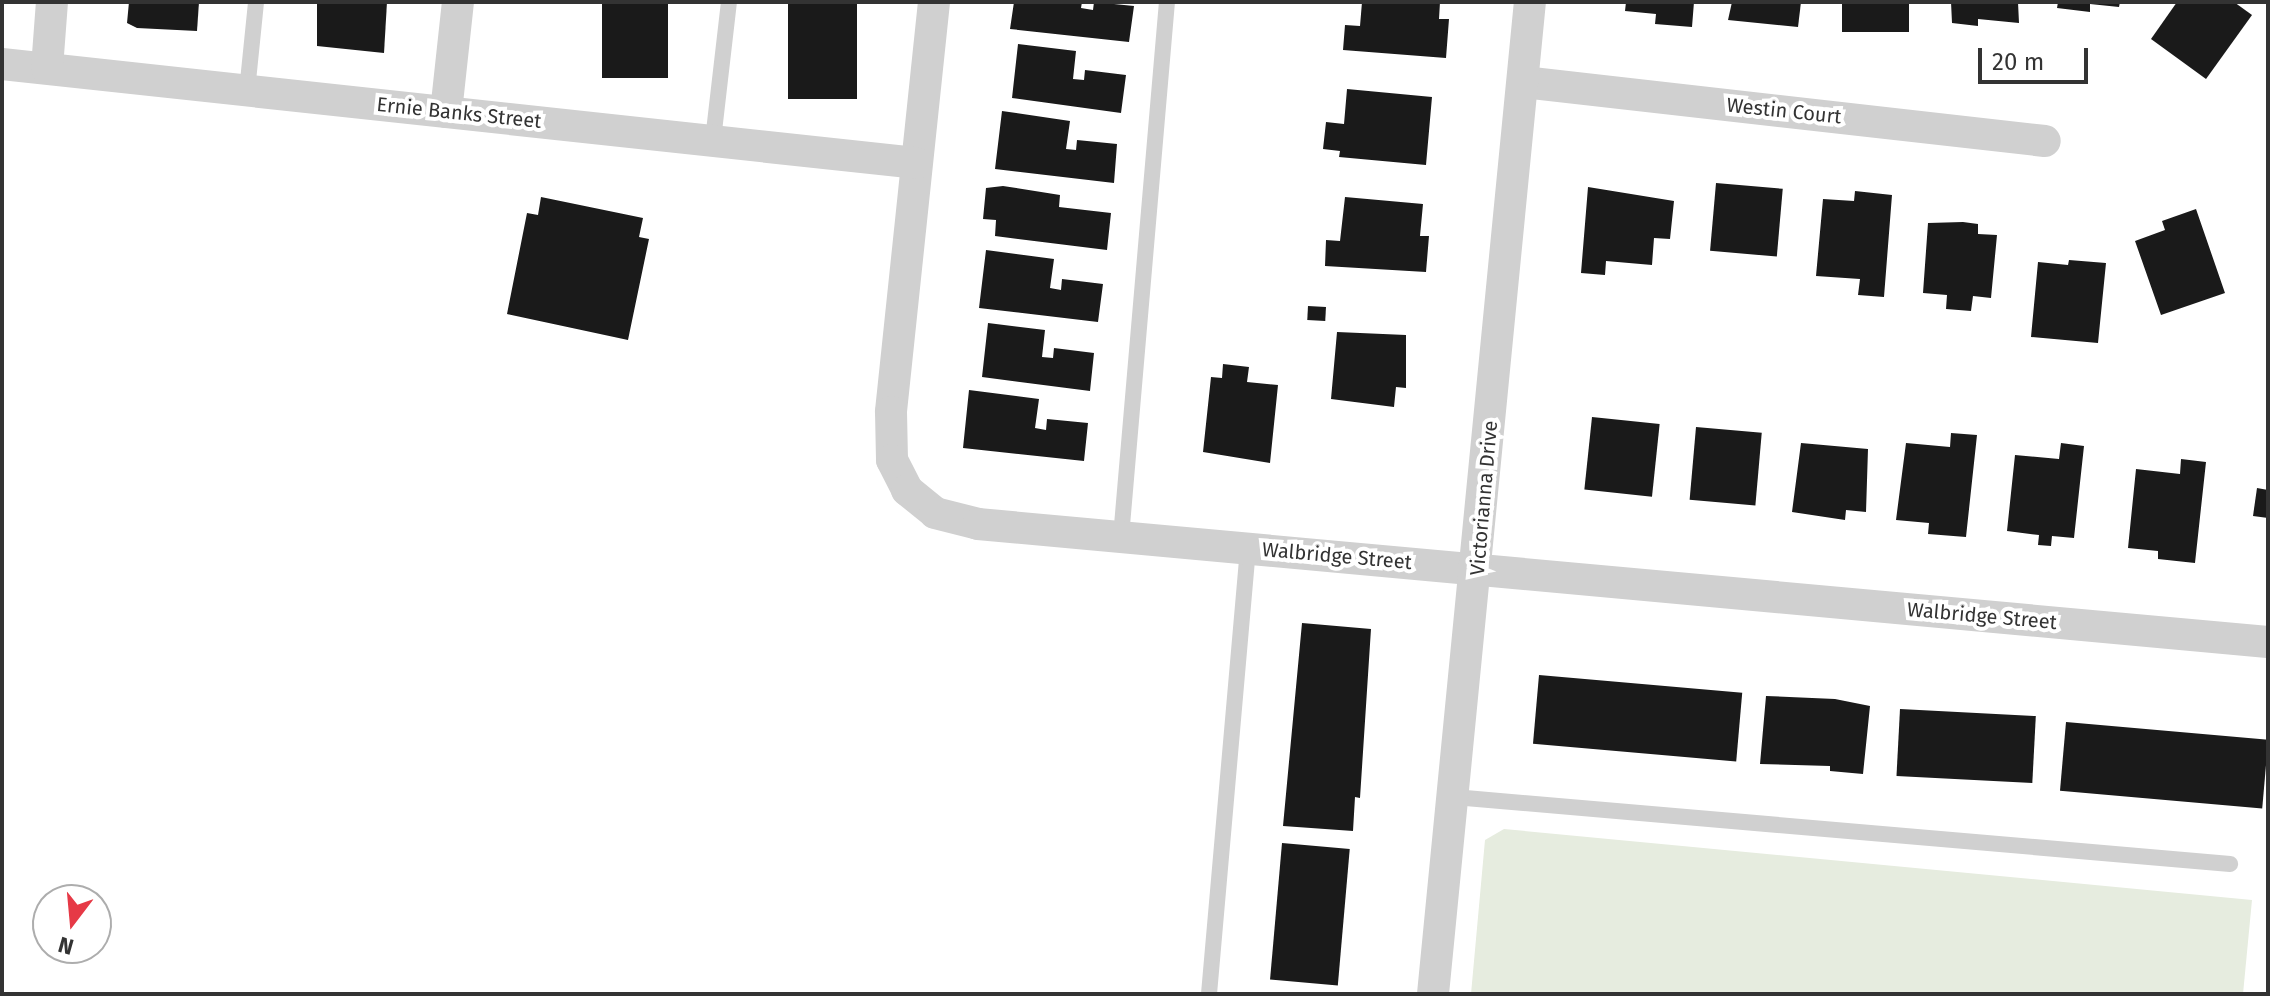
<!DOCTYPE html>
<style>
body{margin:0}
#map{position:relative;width:2270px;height:996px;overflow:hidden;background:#fff;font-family:"Fira Sans",sans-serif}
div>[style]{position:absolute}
.green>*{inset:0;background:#e6ecdf}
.building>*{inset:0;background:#1a1a1a;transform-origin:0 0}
.service>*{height:16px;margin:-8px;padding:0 8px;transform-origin:8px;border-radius:8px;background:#d0d0d0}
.minor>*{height:32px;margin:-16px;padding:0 16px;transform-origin:16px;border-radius:16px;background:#d0d0d0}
span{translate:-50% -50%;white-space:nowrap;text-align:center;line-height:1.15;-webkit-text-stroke:8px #fff;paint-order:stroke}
.street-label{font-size:20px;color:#333}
.frame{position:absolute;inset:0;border:4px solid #333;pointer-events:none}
.north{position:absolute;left:32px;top:884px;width:80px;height:80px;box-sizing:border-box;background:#fff;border:2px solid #adadad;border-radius:50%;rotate:196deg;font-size:22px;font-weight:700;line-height:32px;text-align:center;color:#333}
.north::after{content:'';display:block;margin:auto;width:28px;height:36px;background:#e63946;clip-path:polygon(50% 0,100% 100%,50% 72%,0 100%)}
.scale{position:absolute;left:1978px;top:48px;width:110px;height:36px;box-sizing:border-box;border:4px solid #333;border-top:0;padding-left:10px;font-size:24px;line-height:28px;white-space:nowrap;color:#333;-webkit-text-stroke:6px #fff;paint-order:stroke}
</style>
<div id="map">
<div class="green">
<div style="clip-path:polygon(1504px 829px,2252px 900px,2243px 994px,1471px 994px,1485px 840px)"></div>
</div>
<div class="building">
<div style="clip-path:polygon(129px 2px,199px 2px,197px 31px,137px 28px,127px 23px)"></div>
<div style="clip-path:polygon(317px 2px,387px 2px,384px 53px,317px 46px)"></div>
<div style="left:602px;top:2px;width:66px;height:76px"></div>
<div style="left:788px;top:2px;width:69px;height:97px"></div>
<div style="clip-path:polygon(1014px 2px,1082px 2px,1081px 8px,1093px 10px,1094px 2px,1134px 6px,1129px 42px,1010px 29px)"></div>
<div style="clip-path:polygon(1362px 2px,1440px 2px,1439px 19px,1449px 19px,1446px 58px,1343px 50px,1345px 25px,1360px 26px)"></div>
<div style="clip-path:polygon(1626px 2px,1694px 2px,1692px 27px,1655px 24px,1656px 14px,1625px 11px)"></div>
<div style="clip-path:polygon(1732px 2px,1801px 2px,1798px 27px,1728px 20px)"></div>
<div style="left:1842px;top:2px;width:67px;height:30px"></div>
<div style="clip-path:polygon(1951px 2px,2018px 2px,2019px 23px,1978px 19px,1978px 26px,1952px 23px)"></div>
<div style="clip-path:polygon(2058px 2px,2120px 2px,2119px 7px,2090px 4px,2090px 12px,2057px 8px)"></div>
<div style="clip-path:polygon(2177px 2px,2234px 2px,2252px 15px,2206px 79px,2151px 39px)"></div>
<div style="clip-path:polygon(1018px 44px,1076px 51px,1073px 79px,1084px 80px,1085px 70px,1126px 75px,1121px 113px,1012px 98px)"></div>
<div style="clip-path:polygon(1347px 89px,1432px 97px,1426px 165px,1339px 157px,1340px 151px,1323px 149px,1326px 122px,1344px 124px)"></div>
<div style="clip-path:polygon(1002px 111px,1070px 121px,1066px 149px,1076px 150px,1077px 140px,1117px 144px,1114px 183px,995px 169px)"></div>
<div style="left:1716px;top:183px;width:67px;height:68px;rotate:5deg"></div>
<div style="clip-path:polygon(1003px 186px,1060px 195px,1059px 207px,1111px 213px,1107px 250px,995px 236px,996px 220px,983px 219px,986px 188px)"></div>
<div style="clip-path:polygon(1588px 187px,1674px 201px,1670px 239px,1654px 238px,1652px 265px,1606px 261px,1605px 275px,1581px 273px)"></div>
<div style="clip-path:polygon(1855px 191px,1892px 195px,1884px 297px,1858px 295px,1860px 279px,1816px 276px,1823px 199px,1854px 201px)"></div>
<div style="clip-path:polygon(541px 197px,643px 218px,639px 237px,649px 239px,628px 340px,507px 314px,527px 213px,538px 215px)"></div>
<div style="clip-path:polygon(1345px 197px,1423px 204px,1420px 236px,1429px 236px,1426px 272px,1325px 266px,1326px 240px,1340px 241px)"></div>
<div style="clip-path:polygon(2196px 209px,2225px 293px,2161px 315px,2135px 241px,2165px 230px,2162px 221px)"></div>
<div style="clip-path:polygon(1963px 222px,1978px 224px,1978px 234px,1997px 235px,1991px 298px,1973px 296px,1971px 311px,1946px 309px,1947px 295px,1923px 293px,1928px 223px)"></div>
<div style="clip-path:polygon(986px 250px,1054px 259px,1050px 288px,1061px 290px,1062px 279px,1103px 284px,1098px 322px,979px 308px)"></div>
<div style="clip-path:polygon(2069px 260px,2106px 263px,2098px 343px,2031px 337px,2038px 262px,2068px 265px)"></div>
<div style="left:1308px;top:306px;width:18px;height:14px;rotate:3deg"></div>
<div style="clip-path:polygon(988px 323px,1045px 330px,1042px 357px,1053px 358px,1054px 348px,1094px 353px,1090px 391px,982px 377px)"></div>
<div style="clip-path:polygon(1337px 332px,1406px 335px,1406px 388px,1396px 387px,1394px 407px,1331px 399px)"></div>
<div style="clip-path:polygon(1223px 364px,1249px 367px,1247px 382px,1278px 385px,1270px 463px,1203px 452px,1211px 377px,1222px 378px)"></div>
<div style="clip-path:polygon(969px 390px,1039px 399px,1035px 428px,1046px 430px,1047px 419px,1088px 423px,1084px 461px,963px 448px)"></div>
<div style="left:1592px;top:417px;width:68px;height:73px;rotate:6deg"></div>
<div style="left:1696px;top:427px;width:66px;height:73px;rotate:5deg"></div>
<div style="clip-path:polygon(1951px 433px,1977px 435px,1966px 537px,1928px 534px,1929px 523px,1896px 520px,1906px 443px,1950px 447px)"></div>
<div style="clip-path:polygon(1801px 443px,1868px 449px,1866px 512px,1846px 510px,1845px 520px,1792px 512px)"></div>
<div style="clip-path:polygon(2061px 443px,2084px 446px,2074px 538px,2052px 536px,2051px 546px,2038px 545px,2039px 535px,2007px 531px,2015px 455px,2059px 459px)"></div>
<div style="clip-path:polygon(2181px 459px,2206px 462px,2195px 563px,2158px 559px,2158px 551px,2128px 548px,2136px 469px,2180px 474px)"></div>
<div style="clip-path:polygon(2257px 488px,2268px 490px,2268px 518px,2253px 516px)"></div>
<div style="clip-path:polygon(1302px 623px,1371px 629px,1360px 798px,1355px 797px,1353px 831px,1283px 826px)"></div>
<div style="left:1539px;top:675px;width:204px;height:69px;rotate:5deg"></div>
<div style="clip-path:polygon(1766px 696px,1835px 699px,1870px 706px,1863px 774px,1830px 771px,1830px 766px,1760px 764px)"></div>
<div style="left:1900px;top:709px;width:136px;height:67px;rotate:3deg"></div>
<div style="left:2066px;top:722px;width:203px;height:69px;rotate:5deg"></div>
<div style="left:1282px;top:843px;width:68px;height:137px;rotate:5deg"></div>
</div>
<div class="service">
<div style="left:247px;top:91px;width:89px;rotate:-84.2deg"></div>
<div style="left:713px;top:140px;width:139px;rotate:-83.4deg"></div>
<div style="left:1121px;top:537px;width:537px;rotate:-85.09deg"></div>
<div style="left:1454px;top:797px;width:779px;rotate:4.93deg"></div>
<div style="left:1209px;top:994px;width:448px;rotate:-85deg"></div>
</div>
<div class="minor">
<div style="left:934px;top:2px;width:412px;rotate:96deg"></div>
<div style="left:891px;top:412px;width:48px;rotate:88.8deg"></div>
<div style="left:892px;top:460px;width:34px;rotate:63deg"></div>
<div style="left:907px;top:490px;width:36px;rotate:39deg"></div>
<div style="left:935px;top:513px;width:44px;rotate:14.3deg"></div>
<div style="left:978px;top:524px;width:1295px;rotate:5.23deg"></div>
<div style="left:2px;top:64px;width:919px;rotate:6.18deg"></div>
<div style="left:47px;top:68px;width:66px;rotate:-85.7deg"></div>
<div style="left:1523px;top:82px;width:525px;rotate:6.45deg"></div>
<div style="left:446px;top:112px;width:111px;rotate:-83.8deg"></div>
<div style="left:1433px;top:994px;width:997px;rotate:-84.42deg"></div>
</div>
<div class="street-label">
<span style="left:1784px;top:111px;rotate:6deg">Westin Court</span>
<span style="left:459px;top:113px;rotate:6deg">Ernie Banks Street</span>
<span style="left:1484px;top:498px;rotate:-85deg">Victorianna Drive</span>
<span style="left:1337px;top:556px;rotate:5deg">Walbridge Street</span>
<span style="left:1982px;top:616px;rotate:5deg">Walbridge Street</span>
</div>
<div class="frame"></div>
<div class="north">N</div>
<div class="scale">20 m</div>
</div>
